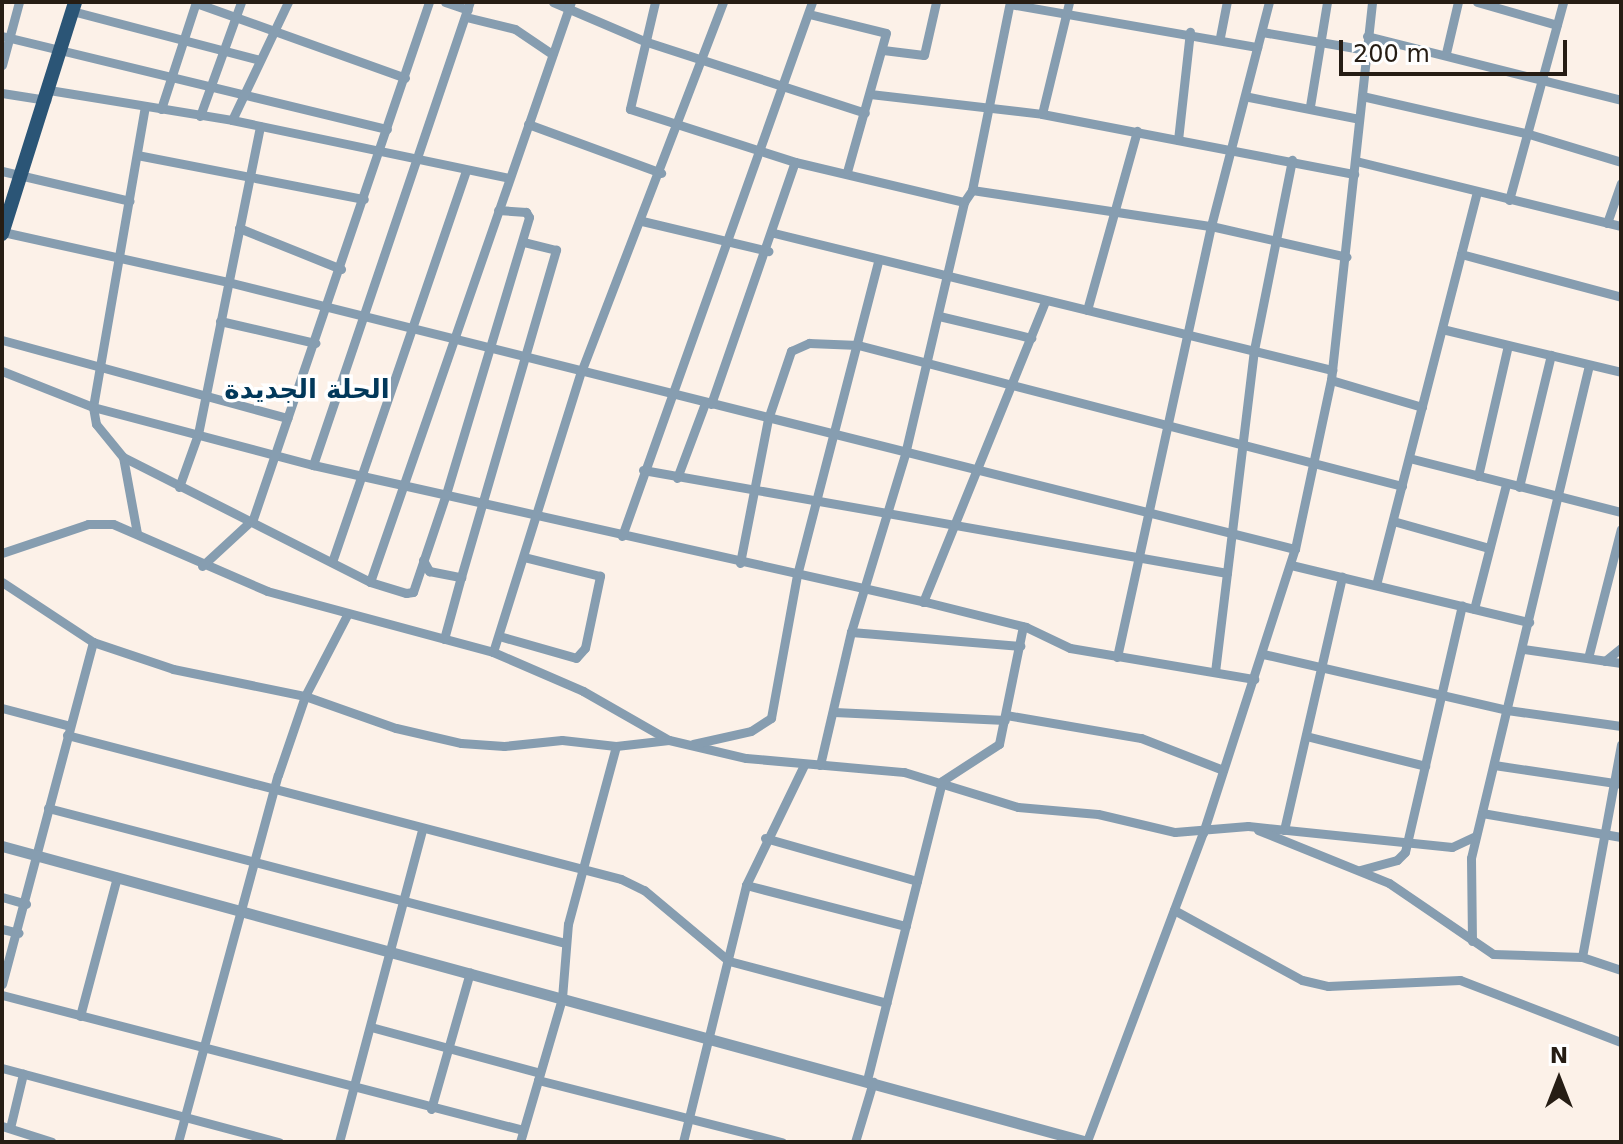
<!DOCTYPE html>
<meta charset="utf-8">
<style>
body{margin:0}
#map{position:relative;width:1623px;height:1144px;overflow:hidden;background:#fcf1e8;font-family:"DejaVu Sans",Vazirmatn,sans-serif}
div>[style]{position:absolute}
.minor>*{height:9px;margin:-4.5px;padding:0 4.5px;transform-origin:4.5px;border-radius:4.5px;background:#869db0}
.tertiary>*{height:11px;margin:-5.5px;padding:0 5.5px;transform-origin:5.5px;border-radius:5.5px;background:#869db0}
.primary>*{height:14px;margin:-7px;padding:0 7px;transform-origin:7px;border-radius:7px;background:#2b5576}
span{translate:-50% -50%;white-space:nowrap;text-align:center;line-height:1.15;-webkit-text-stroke:7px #fff;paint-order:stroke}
.quarter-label{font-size:26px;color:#01385a;font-weight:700}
.frame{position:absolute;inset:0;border:4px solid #261d14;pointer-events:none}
.north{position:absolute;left:1519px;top:1040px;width:80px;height:80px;-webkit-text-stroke:6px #fff;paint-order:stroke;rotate:0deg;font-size:22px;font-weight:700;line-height:32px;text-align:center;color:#261d14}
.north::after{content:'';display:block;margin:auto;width:28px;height:36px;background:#261d14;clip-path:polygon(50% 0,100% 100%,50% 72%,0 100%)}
.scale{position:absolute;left:1339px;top:40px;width:228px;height:36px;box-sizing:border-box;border:4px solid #261d14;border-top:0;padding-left:10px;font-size:24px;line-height:28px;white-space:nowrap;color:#261d14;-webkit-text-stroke:6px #fff;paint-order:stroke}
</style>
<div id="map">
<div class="minor">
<div style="left:445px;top:2px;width:24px;rotate:19deg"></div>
<div style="left:553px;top:2px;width:102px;rotate:23.1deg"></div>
<div style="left:647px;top:42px;width:229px;rotate:18deg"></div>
<div style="left:655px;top:2px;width:110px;rotate:103.2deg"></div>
<div style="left:630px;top:109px;width:173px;rotate:17.8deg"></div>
<div style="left:795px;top:162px;width:174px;rotate:13.3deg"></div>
<div style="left:1477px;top:2px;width:83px;rotate:16deg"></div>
<div style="left:196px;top:3px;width:222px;rotate:19.7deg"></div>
<div style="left:1010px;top:4px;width:251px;rotate:9.9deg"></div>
<div style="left:72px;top:11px;width:194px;rotate:14.6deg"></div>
<div style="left:809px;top:14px;width:79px;rotate:13.9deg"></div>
<div style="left:886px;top:33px;width:144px;rotate:105.7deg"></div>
<div style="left:466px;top:17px;width:50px;rotate:13.8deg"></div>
<div style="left:515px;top:29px;width:45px;rotate:34deg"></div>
<div style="left:1262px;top:32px;width:106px;rotate:9.8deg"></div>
<div style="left:2px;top:36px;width:396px;rotate:13.6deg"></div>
<div style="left:1367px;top:36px;width:262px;rotate:14.1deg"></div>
<div style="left:1220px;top:37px;width:36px;rotate:-79deg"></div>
<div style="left:883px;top:50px;width:41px;rotate:7deg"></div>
<div style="left:924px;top:55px;width:54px;rotate:-77.2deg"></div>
<div style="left:1446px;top:53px;width:52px;rotate:-76.8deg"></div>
<div style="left:2px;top:65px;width:65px;rotate:-74.9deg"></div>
<div style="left:49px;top:90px;width:185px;rotate:9.3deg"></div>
<div style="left:232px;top:120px;width:283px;rotate:11.8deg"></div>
<div style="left:2px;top:93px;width:45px;rotate:9deg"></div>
<div style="left:870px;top:94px;width:173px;rotate:6.6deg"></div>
<div style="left:1042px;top:114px;width:318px;rotate:10.9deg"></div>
<div style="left:1362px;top:96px;width:171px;rotate:12.8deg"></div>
<div style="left:1529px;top:134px;width:96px;rotate:16.9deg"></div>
<div style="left:1249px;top:97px;width:112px;rotate:11.3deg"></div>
<div style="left:145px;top:106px;width:305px;rotate:99.8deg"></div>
<div style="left:93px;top:407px;width:17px;rotate:80deg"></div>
<div style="left:96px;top:424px;width:43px;rotate:50.7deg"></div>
<div style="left:123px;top:457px;width:277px;rotate:26.8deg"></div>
<div style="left:370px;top:582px;width:38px;rotate:17deg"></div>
<div style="left:406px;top:593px;width:7px;rotate:-8deg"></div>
<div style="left:413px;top:592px;width:103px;rotate:-71.4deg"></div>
<div style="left:446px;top:494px;width:289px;rotate:-73.3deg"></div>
<div style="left:529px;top:217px;width:6px;rotate:-121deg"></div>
<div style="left:526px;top:212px;width:28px;rotate:-176deg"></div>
<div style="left:1310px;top:106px;width:105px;rotate:-80.7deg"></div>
<div style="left:161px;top:109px;width:113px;rotate:-71.9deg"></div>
<div style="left:1042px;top:114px;width:115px;rotate:-76.4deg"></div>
<div style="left:200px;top:116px;width:121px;rotate:-70.2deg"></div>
<div style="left:232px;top:120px;width:131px;rotate:-64.6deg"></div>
<div style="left:528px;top:124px;width:142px;rotate:20.2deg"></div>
<div style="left:1178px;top:140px;width:109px;rotate:-83.7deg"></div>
<div style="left:137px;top:155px;width:231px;rotate:11deg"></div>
<div style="left:1356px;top:161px;width:273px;rotate:13.8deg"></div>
<div style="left:2px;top:171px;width:131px;rotate:13.2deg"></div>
<div style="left:972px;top:190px;width:242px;rotate:8.6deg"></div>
<div style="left:1211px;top:226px;width:139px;rotate:12.8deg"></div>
<div style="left:1509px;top:200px;width:205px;rotate:-74.7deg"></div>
<div style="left:642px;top:221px;width:130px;rotate:13.4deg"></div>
<div style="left:1607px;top:223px;width:42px;rotate:-70.7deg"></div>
<div style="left:239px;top:228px;width:110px;rotate:21.9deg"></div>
<div style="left:3px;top:232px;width:230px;rotate:12.5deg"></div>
<div style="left:228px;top:282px;width:1100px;rotate:14.05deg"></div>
<div style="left:774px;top:233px;width:575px;rotate:13.79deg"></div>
<div style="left:1461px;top:254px;width:166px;rotate:15deg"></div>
<div style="left:1087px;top:310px;width:186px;rotate:-74.4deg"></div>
<div style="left:939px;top:316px;width:95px;rotate:13.4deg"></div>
<div style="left:220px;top:321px;width:98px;rotate:13deg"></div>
<div style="left:1442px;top:329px;width:184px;rotate:13.5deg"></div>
<div style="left:2px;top:340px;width:296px;rotate:15.3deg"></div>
<div style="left:2px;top:371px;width:98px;rotate:21.6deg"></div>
<div style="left:93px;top:407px;width:228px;rotate:14.8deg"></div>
<div style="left:313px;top:465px;width:628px;rotate:12.6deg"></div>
<div style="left:926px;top:602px;width:103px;rotate:14deg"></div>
<div style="left:1026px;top:627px;width:49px;rotate:25.5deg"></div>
<div style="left:1070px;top:648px;width:187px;rotate:9.6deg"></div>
<div style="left:1331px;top:380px;width:95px;rotate:16.5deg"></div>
<div style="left:711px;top:404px;width:256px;rotate:-70.9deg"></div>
<div style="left:123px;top:457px;width:77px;rotate:79.6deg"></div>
<div style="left:1409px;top:458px;width:219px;rotate:14.3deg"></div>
<div style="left:313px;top:465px;width:489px;rotate:-71.3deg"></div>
<div style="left:643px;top:470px;width:593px;rotate:10deg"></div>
<div style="left:1478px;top:476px;width:134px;rotate:-77.1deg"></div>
<div style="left:677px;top:478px;width:80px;rotate:-69.5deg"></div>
<div style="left:179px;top:487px;width:56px;rotate:-70.3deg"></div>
<div style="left:198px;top:434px;width:314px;rotate:-78.6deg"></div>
<div style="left:1519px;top:487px;width:136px;rotate:-76.4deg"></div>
<div style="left:1393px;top:521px;width:100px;rotate:15.7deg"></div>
<div style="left:622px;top:536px;width:567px;rotate:-70.41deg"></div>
<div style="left:2px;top:553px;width:91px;rotate:-18.6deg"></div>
<div style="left:88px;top:524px;width:25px"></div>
<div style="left:113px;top:524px;width:168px;rotate:23.5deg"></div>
<div style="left:267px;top:591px;width:234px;rotate:15.1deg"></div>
<div style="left:493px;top:652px;width:98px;rotate:23.4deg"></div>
<div style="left:583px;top:691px;width:99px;rotate:29.7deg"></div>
<div style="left:423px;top:560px;width:13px;rotate:61deg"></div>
<div style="left:429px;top:571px;width:33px;rotate:11deg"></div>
<div style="left:461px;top:577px;width:341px;rotate:-73.8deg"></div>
<div style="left:556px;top:250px;width:34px;rotate:-166deg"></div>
<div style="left:332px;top:562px;width:414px;rotate:-71.1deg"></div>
<div style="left:740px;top:563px;width:147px;rotate:-79deg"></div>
<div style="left:768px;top:419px;width:72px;rotate:-71.3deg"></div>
<div style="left:791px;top:351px;width:20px;rotate:-24deg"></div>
<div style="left:809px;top:343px;width:49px;rotate:2.3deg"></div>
<div style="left:858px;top:345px;width:562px;rotate:14.53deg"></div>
<div style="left:1291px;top:565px;width:245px;rotate:13.5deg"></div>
<div style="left:202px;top:566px;width:69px;rotate:-42.7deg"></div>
<div style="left:253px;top:519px;width:546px;rotate:-71.2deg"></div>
<div style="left:2px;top:582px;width:109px;rotate:33.4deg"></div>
<div style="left:93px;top:642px;width:84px;rotate:18.6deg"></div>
<div style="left:173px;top:669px;width:135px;rotate:11.6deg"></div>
<div style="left:305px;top:696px;width:96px;rotate:19.4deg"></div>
<div style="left:396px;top:728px;width:67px;rotate:13deg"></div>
<div style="left:461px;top:743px;width:43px;rotate:4deg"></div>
<div style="left:504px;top:746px;width:58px;rotate:-5.9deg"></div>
<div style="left:562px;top:740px;width:54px;rotate:6.3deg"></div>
<div style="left:616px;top:746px;width:53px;rotate:-6.5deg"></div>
<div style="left:669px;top:740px;width:79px;rotate:13.2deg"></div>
<div style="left:746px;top:758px;width:159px;rotate:5.1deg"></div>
<div style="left:904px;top:772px;width:119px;rotate:17.1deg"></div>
<div style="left:1018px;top:807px;width:80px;rotate:5deg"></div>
<div style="left:1098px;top:814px;width:79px;rotate:13.2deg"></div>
<div style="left:1175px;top:832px;width:73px;rotate:-4.7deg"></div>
<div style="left:1248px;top:826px;width:205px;rotate:5.9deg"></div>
<div style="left:1452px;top:847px;width:26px;rotate:-25deg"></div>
<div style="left:370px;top:582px;width:614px;rotate:-70.89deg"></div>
<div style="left:1376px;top:585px;width:405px;rotate:-75.6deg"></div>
<div style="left:923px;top:602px;width:325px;rotate:-67.9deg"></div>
<div style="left:1474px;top:609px;width:129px;rotate:-75.6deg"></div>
<div style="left:851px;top:632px;width:170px;rotate:4.7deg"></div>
<div style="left:499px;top:636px;width:80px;rotate:15.9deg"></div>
<div style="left:576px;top:658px;width:13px;rotate:-48deg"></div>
<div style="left:585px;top:648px;width:74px;rotate:-78.2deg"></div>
<div style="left:600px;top:576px;width:78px;rotate:-166deg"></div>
<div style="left:444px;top:639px;width:64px;rotate:-74.7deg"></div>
<div style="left:1523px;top:649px;width:99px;rotate:8.1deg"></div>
<div style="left:493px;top:652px;width:294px;rotate:-72.6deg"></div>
<div style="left:581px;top:372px;width:396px;rotate:-69deg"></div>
<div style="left:1263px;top:654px;width:250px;rotate:12.9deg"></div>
<div style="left:1507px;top:710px;width:115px;rotate:8deg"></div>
<div style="left:1117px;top:657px;width:441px;rotate:-77.7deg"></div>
<div style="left:1211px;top:226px;width:231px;rotate:-75.5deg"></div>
<div style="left:1588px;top:658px;width:133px;rotate:-75.7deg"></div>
<div style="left:1605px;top:661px;width:21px;rotate:-39deg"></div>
<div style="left:1215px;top:672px;width:324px;rotate:-83.1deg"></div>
<div style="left:1254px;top:350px;width:194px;rotate:-78.7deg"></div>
<div style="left:2px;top:708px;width:70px;rotate:14.8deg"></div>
<div style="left:834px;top:712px;width:171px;rotate:2.7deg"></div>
<div style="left:1006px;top:715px;width:137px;rotate:9.7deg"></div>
<div style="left:1141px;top:738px;width:88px;rotate:21.3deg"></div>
<div style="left:67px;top:735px;width:572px;rotate:14.57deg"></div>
<div style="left:621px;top:879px;width:25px;rotate:26deg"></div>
<div style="left:644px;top:890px;width:111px;rotate:39.9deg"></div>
<div style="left:729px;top:961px;width:163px;rotate:14.9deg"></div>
<div style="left:1306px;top:736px;width:123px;rotate:14.1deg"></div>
<div style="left:693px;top:744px;width:59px;rotate:-12.6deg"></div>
<div style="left:751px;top:731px;width:24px;rotate:-33deg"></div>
<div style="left:771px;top:718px;width:145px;rotate:-79.7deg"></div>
<div style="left:797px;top:575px;width:326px;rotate:-75.5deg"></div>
<div style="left:820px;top:765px;width:137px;rotate:-76.9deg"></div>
<div style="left:851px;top:632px;width:186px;rotate:-73.1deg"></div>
<div style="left:905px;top:454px;width:259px;rotate:-76.8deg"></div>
<div style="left:964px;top:202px;width:14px;rotate:-56deg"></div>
<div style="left:972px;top:190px;width:192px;rotate:-78.6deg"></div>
<div style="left:1494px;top:765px;width:128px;rotate:8.5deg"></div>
<div style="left:48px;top:808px;width:534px;rotate:14.63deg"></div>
<div style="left:1482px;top:813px;width:141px;rotate:9.8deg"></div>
<div style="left:1258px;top:830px;width:141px;rotate:22deg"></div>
<div style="left:1389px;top:883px;width:126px;rotate:34.3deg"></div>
<div style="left:1493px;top:954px;width:89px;rotate:1.9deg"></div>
<div style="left:1582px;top:957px;width:41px;rotate:18.4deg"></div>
<div style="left:1284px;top:830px;width:260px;rotate:-77.1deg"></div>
<div style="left:765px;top:838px;width:158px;rotate:15.8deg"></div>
<div style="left:1360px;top:870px;width:38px;rotate:-15deg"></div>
<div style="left:1397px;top:860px;width:11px;rotate:-45deg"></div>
<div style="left:1405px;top:852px;width:253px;rotate:-77deg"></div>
<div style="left:746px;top:885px;width:165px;rotate:14.4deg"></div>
<div style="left:2px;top:897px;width:25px;rotate:16deg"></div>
<div style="left:1174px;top:910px;width:146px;rotate:28.7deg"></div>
<div style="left:1302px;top:980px;width:27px;rotate:13deg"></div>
<div style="left:1328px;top:986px;width:132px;rotate:-2.6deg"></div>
<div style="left:1460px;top:980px;width:173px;rotate:21.1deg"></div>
<div style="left:2px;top:929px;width:17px;rotate:13deg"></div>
<div style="left:1472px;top:941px;width:83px;rotate:-90.7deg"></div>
<div style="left:1471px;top:858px;width:507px;rotate:-76.54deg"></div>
<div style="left:1582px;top:957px;width:216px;rotate:-79.6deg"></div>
<div style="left:2px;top:984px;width:354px;rotate:-75.1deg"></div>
<div style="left:2px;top:995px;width:538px;rotate:14.53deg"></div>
<div style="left:80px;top:1016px;width:144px;rotate:-75.1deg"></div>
<div style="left:371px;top:1027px;width:175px;rotate:15.2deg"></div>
<div style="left:2px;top:1068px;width:287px;rotate:15deg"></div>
<div style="left:538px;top:1080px;width:252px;rotate:14.3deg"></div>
<div style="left:867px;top:1080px;width:308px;rotate:-75.9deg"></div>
<div style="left:942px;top:781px;width:68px;rotate:-33deg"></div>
<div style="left:999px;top:744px;width:120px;rotate:-78.5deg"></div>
<div style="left:431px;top:1109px;width:142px;rotate:-74.1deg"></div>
<div style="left:2px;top:1126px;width:52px;rotate:17.7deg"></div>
<div style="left:10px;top:1128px;width:56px;rotate:-76.5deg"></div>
<div style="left:1087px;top:1141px;width:329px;rotate:-69.4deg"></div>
<div style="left:1203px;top:833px;width:299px;rotate:-72.1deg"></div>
<div style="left:1295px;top:549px;width:173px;rotate:-78deg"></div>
<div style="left:1331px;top:380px;width:380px;rotate:-83.8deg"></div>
<div style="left:178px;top:1142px;width:380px;rotate:-74.8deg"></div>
<div style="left:278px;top:775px;width:83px;rotate:-71.1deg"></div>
<div style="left:305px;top:696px;width:91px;rotate:-62.6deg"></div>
<div style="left:339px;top:1142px;width:323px;rotate:-75.1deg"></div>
<div style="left:520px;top:1142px;width:150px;rotate:-73.7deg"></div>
<div style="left:562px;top:998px;width:74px;rotate:-85.4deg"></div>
<div style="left:568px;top:924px;width:184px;rotate:-74.9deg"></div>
<div style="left:683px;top:1142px;width:265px;rotate:-76.2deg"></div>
<div style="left:746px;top:885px;width:133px;rotate:-64.2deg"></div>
<div style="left:855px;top:1142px;width:63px;rotate:-73.3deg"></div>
</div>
<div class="tertiary">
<div style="left:2px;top:846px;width:1125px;rotate:15.26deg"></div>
</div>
<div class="primary">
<div style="left:2px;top:234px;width:243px;rotate:-72.5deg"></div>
</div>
<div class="quarter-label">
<span style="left:307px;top:390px">الحلة الجديدة</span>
</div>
<div class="frame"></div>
<div class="north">N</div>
<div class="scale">200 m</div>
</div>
